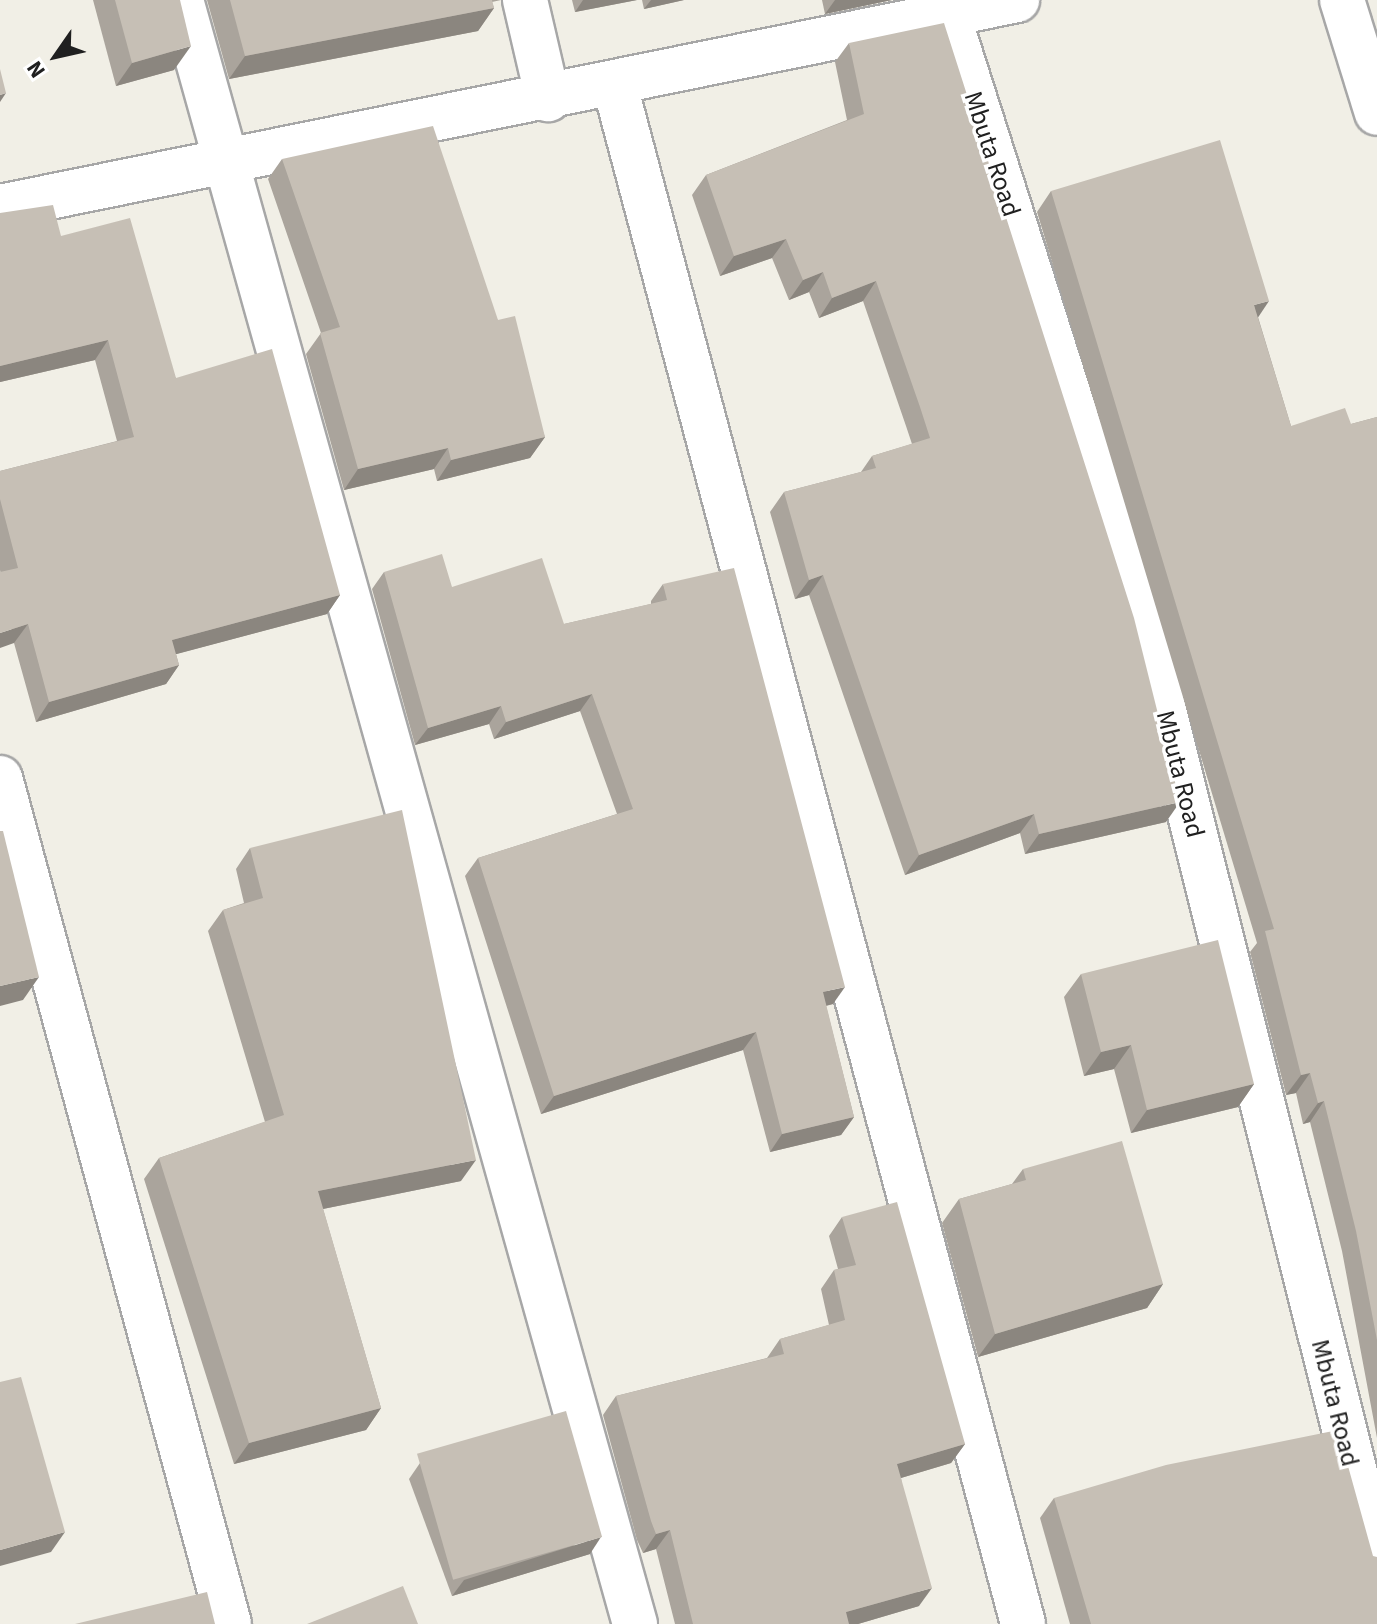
<!DOCTYPE html>
<style>
body{margin:0}
#map{position:relative;width:1377px;height:1624px;overflow:hidden;background:#f1efe6;font-family:"Source Sans 3",sans-serif}
div>[style]{position:absolute}
.roads{filter:drop-shadow(2px 0 #a7a7a7) drop-shadow(-2px 0 #a7a7a7) drop-shadow(0 2px #a7a7a7) drop-shadow(0 -2px #a7a7a7)}
.minor>*{height:44px;margin:-22px;padding:0 22px;transform-origin:22px;border-radius:22px;background:#fff}
.wall>*{inset:0;background:#aaa49c}
.shaded-wall>*{inset:0;background:#8b867f}
.building>*{inset:0;background:#c6bfb5;transform-origin:0 0}
span{translate:-50% -50%;white-space:nowrap;text-align:center;line-height:1.15;-webkit-text-stroke:7px #fff;paint-order:stroke}
.street-label{font-size:26px;color:#202020}
.north{position:absolute;left:16px;top:16px;width:80px;height:80px;-webkit-text-stroke:6px #fff;paint-order:stroke;rotate:236deg;font-size:22px;font-weight:700;line-height:32px;text-align:center;color:#202020}
.north::after{content:'';display:block;margin:auto;width:28px;height:36px;background:#202020;clip-path:polygon(50% 0,100% 100%,50% 72%,0 100%)}
</style>
<div id="map">
<div class="roads">
<div class="minor">
<div style="left:181px;top:0;width:1686px;rotate:74.38deg"></div>
<div style="left:525px;top:0;width:102px;rotate:76.9deg"></div>
<div style="left:943px;top:0;width:662px;rotate:72.33deg"></div>
<div style="left:1144px;top:631px;width:958px;rotate:75.92deg"></div>
<div style="left:1342px;top:0;width:118px;rotate:72.8deg"></div>
<div style="left:615px;top:86px;width:1591px;rotate:75.14deg"></div>
<div style="left:0;top:207px;width:1038px;rotate:-11.5deg"></div>
<div style="left:0;top:778px;width:876px;rotate:74.85deg"></div>
</div>
</div>
<div class="wall">
<div style="clip-path:polygon(93px 0,180px 0,174px 70px,116px 86px)"></div>
<div style="clip-path:polygon(207px 0,501px 0,492px 2px,494px 8px,478px 31px,229px 79px)"></div>
<div style="clip-path:polygon(572px 0,637px 0,575px 12px)"></div>
<div style="clip-path:polygon(642px 0,684px 0,644px 9px)"></div>
<div style="clip-path:polygon(822px 0,892px 0,825px 14px)"></div>
<div style="clip-path:polygon(849px 43px,1166px 822px,1025px 854px,1020px 833px,905px 875px,809px 595px,795px 599px,770px 512px,784px 492px,861px 472px,872px 456px,912px 444px,906px 426px,863px 301px,819px 318px,809px 292px,789px 300px,772px 258px,720px 276px,692px 195px,706px 175px,847px 120px,835px 62px)"></div>
<div style="clip-path:polygon(282px 159px,498px 320px,545px 437px,530px 458px,437px 481px,434px 469px,344px 490px,306px 354px,321px 333px,268px 179px)"></div>
<div style="clip-path:polygon(1051px 191px,1258px 317px,1291px 426px,1351px 424px,1377px 417px,1377px 1438px,1342px 1251px,1310px 1122px,1303px 1124px,1296px 1093px,1286px 1095px,1250px 952px,1257px 943px,1037px 212px)"></div>
<div style="clip-path:polygon(0 213px,61px 236px,176px 378px,340px 595px,327px 614px,176px 654px,179px 665px,166px 684px,36px 722px,14px 643px,0 570px,0 471px,117px 441px,95px 360px,0 382px)"></div>
<div style="clip-path:polygon(384px 572px,452px 587px,564px 624px,651px 604px,651px 601px,663px 584px,833px 1004px,826px 1006px,854px 1117px,841px 1135px,770px 1152px,743px 1050px,541px 1114px,465px 876px,478px 858px,617px 814px,580px 711px,494px 739px,489px 724px,415px 745px,372px 589px)"></div>
<div style="clip-path:polygon(250px 848px,461px 1181px,323px 1209px,381px 1408px,366px 1430px,234px 1464px,144px 1179px,159px 1158px,265px 1122px,208px 931px,223px 910px,244px 903px,236px 869px)"></div>
<div style="clip-path:polygon(1081px 974px,1254px 1084px,1238px 1107px,1131px 1133px,1114px 1069px,1084px 1076px,1064px 997px)"></div>
<div style="clip-path:polygon(1023px 1169px,1163px 1284px,1147px 1308px,978px 1357px,942px 1223px,959px 1199px,1012px 1184px)"></div>
<div style="clip-path:polygon(842px 1217px,965px 1444px,951px 1463px,901px 1478px,919px 1606px,858px 1624px,675px 1624px,656px 1549px,643px 1553px,637px 1540px,603px 1415px,616px 1396px,767px 1358px,780px 1339px,829px 1325px,821px 1289px,834px 1270px,838px 1269px,829px 1236px)"></div>
<div style="clip-path:polygon(420px 1463px,590px 1554px,452px 1596px,409px 1479px)"></div>
<div style="clip-path:polygon(1054px 1498px,1373px 1556px,1377px 1624px,1070px 1624px,1040px 1518px)"></div>
</div>
<div class="shaded-wall">
<div style="clip-path:polygon(583px 0,637px 0,575px 12px)"></div>
<div style="clip-path:polygon(651px 0,684px 0,644px 9px)"></div>
<div style="clip-path:polygon(835px 0,892px 0,825px 14px)"></div>
<div style="clip-path:polygon(494px 8px,478px 31px,229px 79px,245px 56px)"></div>
<div style="clip-path:polygon(191px 46px,174px 70px,116px 86px,132px 63px)"></div>
<div style="clip-path:polygon(6px 93px,0 102px,0 95px)"></div>
<div style="clip-path:polygon(786px 239px,772px 258px,720px 276px,734px 256px)"></div>
<div style="clip-path:polygon(823px 272px,809px 292px,789px 300px,803px 280px)"></div>
<div style="clip-path:polygon(876px 281px,863px 301px,819px 318px,832px 298px)"></div>
<div style="clip-path:polygon(1269px 301px,1255px 322px,1254px 305px)"></div>
<div style="clip-path:polygon(108px 340px,95px 360px,0 382px,0 366px)"></div>
<div style="clip-path:polygon(545px 437px,530px 458px,437px 481px,451px 460px)"></div>
<div style="clip-path:polygon(448px 448px,434px 469px,344px 490px,358px 469px)"></div>
<div style="clip-path:polygon(823px 575px,809px 595px,795px 599px,809px 580px)"></div>
<div style="clip-path:polygon(340px 595px,327px 614px,158px 659px,172px 640px)"></div>
<div style="clip-path:polygon(28px 624px,14px 643px,0 648px,0 633px)"></div>
<div style="clip-path:polygon(179px 665px,166px 684px,36px 722px,49px 702px)"></div>
<div style="clip-path:polygon(592px 694px,580px 711px,494px 739px,506px 722px)"></div>
<div style="clip-path:polygon(501px 706px,489px 724px,415px 745px,428px 728px)"></div>
<div style="clip-path:polygon(1180px 802px,1166px 822px,1025px 854px,1039px 834px)"></div>
<div style="clip-path:polygon(1034px 814px,1020px 833px,905px 875px,919px 855px)"></div>
<div style="clip-path:polygon(39px 977px,23px 1000px,0 1006px,0 986px)"></div>
<div style="clip-path:polygon(845px 987px,833px 1004px,811px 1009px,823px 992px)"></div>
<div style="clip-path:polygon(756px 1032px,743px 1050px,541px 1114px,554px 1096px)"></div>
<div style="clip-path:polygon(1131px 1045px,1114px 1069px,1084px 1076px,1101px 1052px)"></div>
<div style="clip-path:polygon(1310px 1073px,1296px 1093px,1286px 1095px,1301px 1075px)"></div>
<div style="clip-path:polygon(1254px 1084px,1238px 1107px,1131px 1133px,1147px 1110px)"></div>
<div style="clip-path:polygon(1324px 1101px,1310px 1122px,1303px 1124px,1318px 1103px)"></div>
<div style="clip-path:polygon(854px 1117px,841px 1135px,770px 1152px,782px 1134px)"></div>
<div style="clip-path:polygon(476px 1160px,461px 1181px,303px 1213px,318px 1191px)"></div>
<div style="clip-path:polygon(1163px 1284px,1147px 1308px,978px 1357px,995px 1334px)"></div>
<div style="clip-path:polygon(381px 1408px,366px 1430px,234px 1464px,249px 1443px)"></div>
<div style="clip-path:polygon(965px 1444px,951px 1463px,884px 1483px,897px 1464px)"></div>
<div style="clip-path:polygon(670px 1530px,656px 1549px,643px 1553px,656px 1534px)"></div>
<div style="clip-path:polygon(65px 1532px,51px 1552px,0 1566px,0 1550px)"></div>
<div style="clip-path:polygon(601px 1537px,590px 1554px,452px 1596px,464px 1580px)"></div>
<div style="clip-path:polygon(932px 1588px,919px 1606px,858px 1624px,838px 1624px,846px 1612px)"></div>
</div>
<div class="building">
<div style="clip-path:polygon(115px 0,180px 0,191px 46px,132px 63px)"></div>
<div style="clip-path:polygon(230px 0,492px 0,494px 8px,245px 56px)"></div>
<div style="clip-path:polygon(944px 23px,1134px 618px,1180px 802px,1039px 834px,1034px 814px,919px 855px,823px 575px,809px 580px,784px 492px,876px 468px,872px 456px,930px 438px,920px 407px,876px 281px,832px 298px,823px 272px,803px 280px,786px 239px,734px 256px,706px 175px,864px 114px,849px 43px)"></div>
<div style="clip-path:polygon(0 69px,6px 93px,0 95px)"></div>
<div style="clip-path:polygon(433px 126px,498px 320px,515px 316px,545px 437px,451px 460px,448px 448px,358px 469px,320px 333px,340px 327px,282px 159px)"></div>
<div style="clip-path:polygon(1220px 140px,1269px 301px,1254px 305px,1291px 426px,1345px 408px,1351px 424px,1377px 417px,1377px 1340px,1356px 1231px,1324px 1101px,1318px 1103px,1310px 1073px,1301px 1075px,1265px 931px,1274px 929px,1051px 191px)"></div>
<div style="clip-path:polygon(53px 205px,61px 236px,130px 218px,176px 378px,272px 349px,340px 595px,172px 640px,179px 665px,49px 702px,28px 624px,0 633px,0 572px,18px 568px,0 499px,0 471px,134px 437px,108px 340px,0 366px,0 213px)"></div>
<div style="clip-path:polygon(442px 554px,452px 587px,542px 558px,564px 624px,667px 600px,663px 584px,734px 568px,845px 987px,823px 992px,854px 1117px,782px 1134px,756px 1032px,554px 1096px,478px 858px,633px 809px,592px 694px,506px 722px,501px 706px,428px 728px,384px 572px)"></div>
<div style="clip-path:polygon(402px 810px,476px 1160px,318px 1191px,381px 1408px,249px 1443px,159px 1158px,284px 1115px,223px 910px,263px 898px,250px 848px)"></div>
<div style="clip-path:polygon(0 831px,3px 831px,39px 977px,0 986px)"></div>
<div style="clip-path:polygon(1218px 940px,1254px 1084px,1147px 1110px,1131px 1045px,1101px 1052px,1081px 974px)"></div>
<div style="clip-path:polygon(1122px 1141px,1163px 1284px,995px 1334px,959px 1199px,1026px 1180px,1023px 1169px)"></div>
<div style="clip-path:polygon(897px 1202px,965px 1444px,897px 1464px,932px 1588px,846px 1612px,849px 1624px,693px 1624px,670px 1530px,656px 1534px,651px 1521px,616px 1396px,784px 1354px,780px 1339px,845px 1320px,834px 1270px,856px 1265px,842px 1217px)"></div>
<div style="clip-path:polygon(21px 1377px,65px 1532px,0 1550px,0 1382px)"></div>
<div style="left:566px;top:1411px;width:131px;height:155px;rotate:74deg"></div>
<div style="clip-path:polygon(1338px 1430px,1373px 1556px,1377px 1557px,1377px 1624px,1091px 1624px,1054px 1498px,1166px 1465px)"></div>
<div style="clip-path:polygon(403px 1586px,418px 1624px,307px 1624px)"></div>
<div style="clip-path:polygon(207px 1592px,215px 1624px,75px 1624px)"></div>
</div>
<div class="street-label">
<span style="left:992px;top:154px;rotate:72deg">Mbuta Road</span>
<span style="left:1180px;top:774px;rotate:76deg">Mbuta Road</span>
<span style="left:1335px;top:1403px;rotate:76deg">Mbuta Road</span>
</div>
<div class="north">N</div>
</div>
